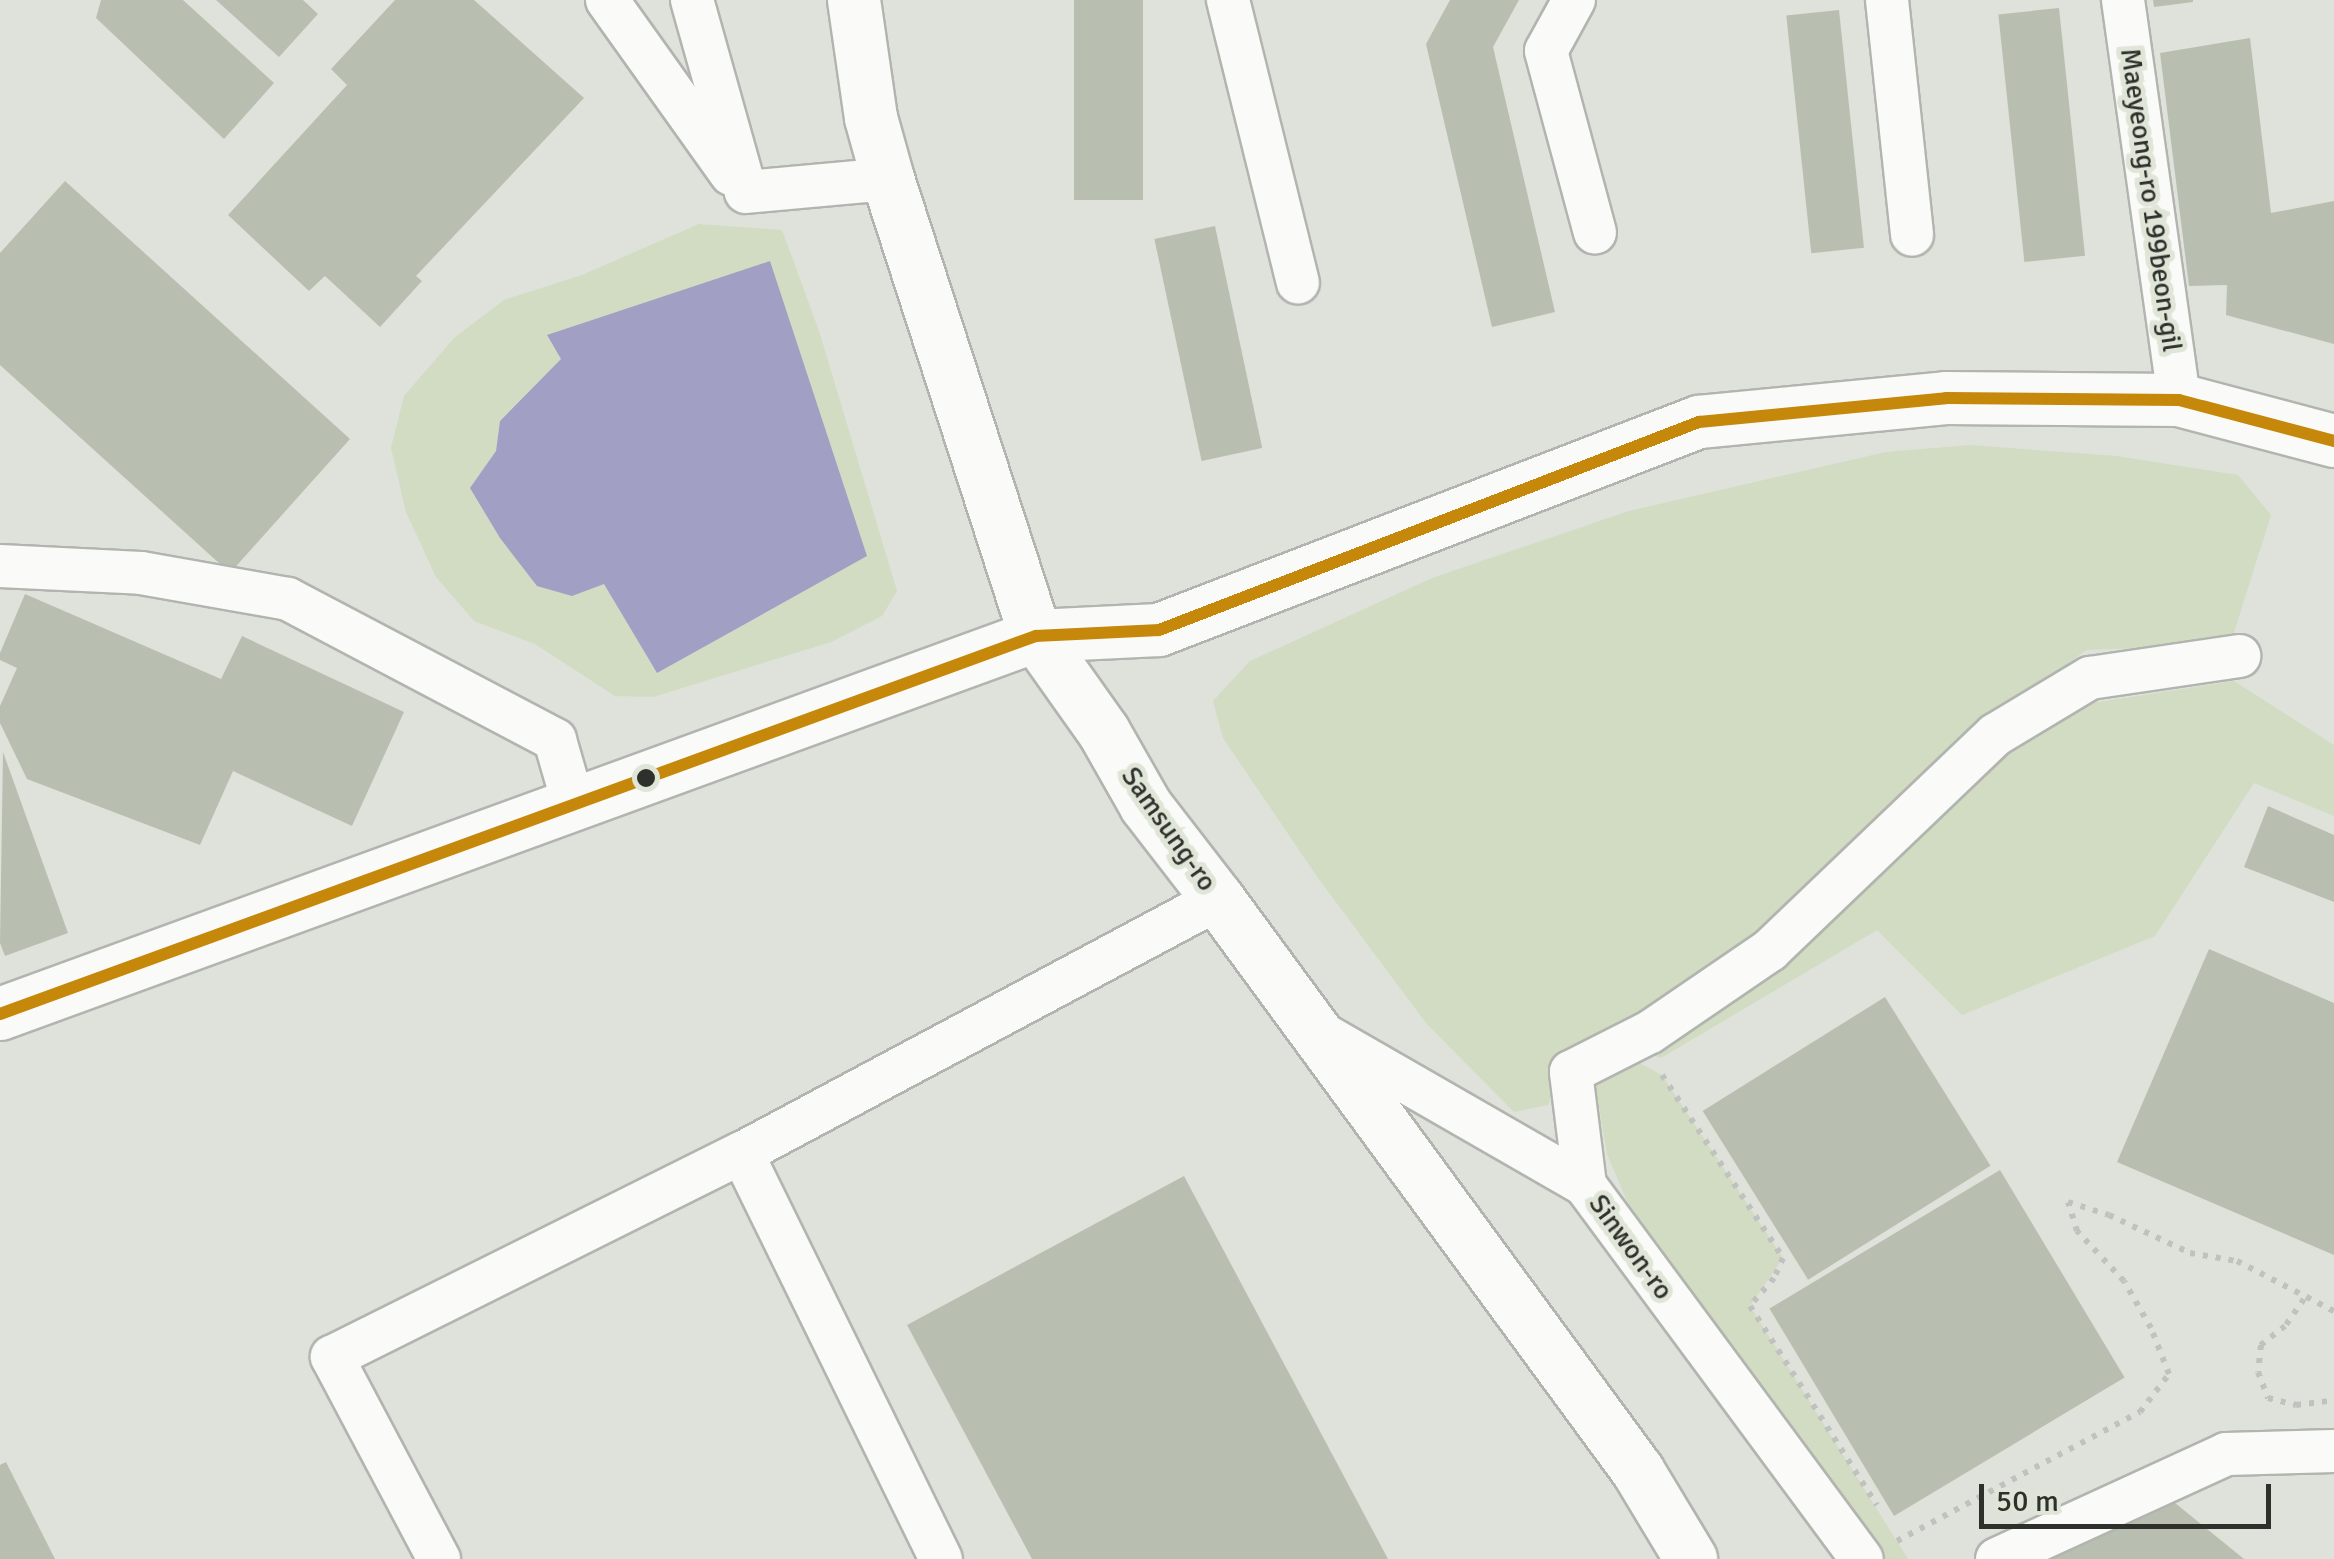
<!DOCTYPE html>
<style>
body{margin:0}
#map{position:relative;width:2334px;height:1559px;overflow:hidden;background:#dee2da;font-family:Signika,sans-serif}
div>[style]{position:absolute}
.green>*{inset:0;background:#d1dcc3}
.water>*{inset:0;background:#a29fc4}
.building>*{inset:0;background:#b9bfb0;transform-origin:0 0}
.path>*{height:6px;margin-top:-3px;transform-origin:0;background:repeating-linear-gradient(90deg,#c1c2c0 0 5px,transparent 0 13px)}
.roads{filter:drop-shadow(2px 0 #b2b5af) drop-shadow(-2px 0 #b2b5af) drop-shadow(0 2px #b2b5af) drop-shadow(0 -2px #b2b5af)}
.minor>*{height:42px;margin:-21px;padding:0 21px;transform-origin:21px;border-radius:21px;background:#fafbf9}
.tertiary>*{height:52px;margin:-26px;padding:0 26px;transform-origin:26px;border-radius:26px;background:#fafbf9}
.bus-1>*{height:12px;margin:-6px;padding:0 6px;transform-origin:6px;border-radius:6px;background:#c5880b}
.dots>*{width:28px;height:28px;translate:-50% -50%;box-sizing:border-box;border:5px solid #dfe5d7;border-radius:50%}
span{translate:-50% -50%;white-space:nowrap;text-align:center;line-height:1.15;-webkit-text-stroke:10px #dfe5d7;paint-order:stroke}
.street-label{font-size:28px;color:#2e302b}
.scale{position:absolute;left:1979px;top:1484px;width:292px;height:45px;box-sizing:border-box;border:5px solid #2e302b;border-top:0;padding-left:12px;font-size:30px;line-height:35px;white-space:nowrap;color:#2e302b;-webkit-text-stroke:8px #dfe5d7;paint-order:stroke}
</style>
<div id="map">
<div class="green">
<div style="clip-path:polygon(evenodd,699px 224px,782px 230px,819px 331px,897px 591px,882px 616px,831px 642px,653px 697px,615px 696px,535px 644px,474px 621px,436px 577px,406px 512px,391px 448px,404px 396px,454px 338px,504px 300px,582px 275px,699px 224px,547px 336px,867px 556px,657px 673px,604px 583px,470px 489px,496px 451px,500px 420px,561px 359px,547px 336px)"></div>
<div style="clip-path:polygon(1970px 445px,2116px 456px,2238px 475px,2271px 515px,2230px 645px,2086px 650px,1958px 747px,1777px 917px,1679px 990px,1568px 1052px,1548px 1105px,1514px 1112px,1426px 1023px,1318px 878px,1223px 738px,1213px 701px,1250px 661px,1432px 578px,1629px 511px,1886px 452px)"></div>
<div style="clip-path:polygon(2234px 681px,2334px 745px,2334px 816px,2254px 783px,2155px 936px,1962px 1015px,1877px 930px,1661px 1058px,1643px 1051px,2000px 752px,2092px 703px)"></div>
<div style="clip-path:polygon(1615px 1050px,1662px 1075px,1783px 1258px,1750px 1306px,1908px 1559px,1863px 1559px,1648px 1250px,1607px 1154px,1594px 1077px)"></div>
</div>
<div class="water">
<div style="clip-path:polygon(770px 261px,867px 556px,657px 673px,604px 584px,572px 596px,537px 586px,500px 538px,470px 488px,496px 451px,500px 421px,561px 359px,547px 335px)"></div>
</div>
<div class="building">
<div style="clip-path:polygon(101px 0,183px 0,274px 83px,224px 139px,96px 18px)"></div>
<div style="clip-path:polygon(216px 0,303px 0,318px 14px,279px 57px)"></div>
<div style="clip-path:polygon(395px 0,474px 0,584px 98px,416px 276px,422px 281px,380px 327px,325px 276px,309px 291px,228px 215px,347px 85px,331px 69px)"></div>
<div style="left:1074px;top:0;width:69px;height:200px"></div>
<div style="clip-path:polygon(1450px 0,1519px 0,1493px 47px,1555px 312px,1492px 327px,1426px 44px)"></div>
<div style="clip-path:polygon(2153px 0,2193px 0,2193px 2px,2154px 7px)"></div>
<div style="left:2059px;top:8px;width:249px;height:61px;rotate:84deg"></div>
<div style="left:1839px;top:10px;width:239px;height:53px;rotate:84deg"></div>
<div style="clip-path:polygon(2250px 38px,2271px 213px,2334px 201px,2334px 344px,2226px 315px,2227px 285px,2189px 286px,2160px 53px)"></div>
<div style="clip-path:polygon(65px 181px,350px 439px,230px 573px,0 365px,0 253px)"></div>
<div style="left:1215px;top:226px;width:227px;height:62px;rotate:78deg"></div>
<div style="clip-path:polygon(25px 594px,221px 679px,242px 636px,404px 712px,352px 826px,233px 771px,200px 845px,27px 779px,0 723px,0 706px,17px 668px,0 660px,0 653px)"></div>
<div style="clip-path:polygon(3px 752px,68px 933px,5px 956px,0 943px)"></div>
<div style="clip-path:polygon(2268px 806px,2334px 835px,2334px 902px,2244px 867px)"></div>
<div style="clip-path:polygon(2209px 949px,2334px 1003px,2334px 1255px,2117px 1162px)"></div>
<div style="left:1885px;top:997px;width:199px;height:215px;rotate:58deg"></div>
<div style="left:2000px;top:1170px;width:242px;height:269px;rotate:59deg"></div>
<div style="clip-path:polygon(1184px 1176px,1388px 1559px,1032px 1559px,907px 1325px)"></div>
<div style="clip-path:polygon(6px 1462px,55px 1559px,0 1559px,0 1465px)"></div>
<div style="clip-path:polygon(2164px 1494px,2244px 1559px,2040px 1559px)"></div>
</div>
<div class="path">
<div style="left:1662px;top:1075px;width:219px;rotate:56.5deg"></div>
<div style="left:1783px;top:1258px;width:22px;rotate:114deg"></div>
<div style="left:1774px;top:1278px;width:37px;rotate:131deg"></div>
<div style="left:1750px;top:1306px;width:236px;rotate:57.5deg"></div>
<div style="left:2304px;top:1299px;width:33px;rotate:125deg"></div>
<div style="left:2285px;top:1326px;width:31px;rotate:142deg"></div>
<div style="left:2261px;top:1345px;width:27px;rotate:96deg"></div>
<div style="left:2258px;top:1372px;width:28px;rotate:69deg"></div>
<div style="left:2268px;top:1398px;width:29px;rotate:14deg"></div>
<div style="left:2296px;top:1405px;width:38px;rotate:-7deg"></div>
<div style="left:1897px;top:1541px;width:275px;rotate:-28deg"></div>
<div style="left:2140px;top:1412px;width:48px;rotate:-52.7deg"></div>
<div style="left:2169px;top:1374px;width:49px;rotate:-111.4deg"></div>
<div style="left:2151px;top:1328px;width:54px;rotate:-119.9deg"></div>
<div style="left:2124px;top:1281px;width:69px;rotate:-133.2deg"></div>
<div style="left:2077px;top:1231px;width:30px;rotate:-107deg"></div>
<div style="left:2068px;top:1202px;width:43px;rotate:17.6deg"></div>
<div style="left:2109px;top:1215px;width:89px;rotate:25.1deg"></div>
<div style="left:2190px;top:1253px;width:48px;rotate:9.7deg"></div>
<div style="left:2237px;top:1261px;width:109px;rotate:27.3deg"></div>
</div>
<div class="roads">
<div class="minor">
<div style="left:607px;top:0;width:214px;rotate:54.5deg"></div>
<div style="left:692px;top:0;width:199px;rotate:74.3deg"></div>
<div style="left:746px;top:192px;width:143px;rotate:-5.2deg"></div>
<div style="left:1228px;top:0;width:291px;rotate:76.1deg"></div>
<div style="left:1574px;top:0;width:58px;rotate:118.8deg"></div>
<div style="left:1546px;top:51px;width:188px;rotate:74.9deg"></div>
<div style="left:1887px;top:0;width:236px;rotate:83.9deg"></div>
<div style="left:2123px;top:0;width:404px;rotate:82deg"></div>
<div style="left:0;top:566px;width:141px;rotate:2.8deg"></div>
<div style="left:141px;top:573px;width:149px;rotate:10deg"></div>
<div style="left:288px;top:599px;width:302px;rotate:27.8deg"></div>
<div style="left:555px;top:740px;width:69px;rotate:73.9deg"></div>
<div style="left:1321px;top:1033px;width:305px;rotate:29.9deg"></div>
<div style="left:1585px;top:1185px;width:465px;rotate:53.5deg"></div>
<div style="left:742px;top:1153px;width:452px;rotate:63.9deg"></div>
<div style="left:1585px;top:1185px;width:114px;rotate:-97.1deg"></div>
<div style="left:1571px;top:1072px;width:89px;rotate:-26.9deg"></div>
<div style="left:1650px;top:1032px;width:145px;rotate:-34.3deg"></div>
<div style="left:1770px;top:950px;width:311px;rotate:-43.7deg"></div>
<div style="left:1995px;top:735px;width:111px;rotate:-31deg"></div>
<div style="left:2090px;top:678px;width:151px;rotate:-8.4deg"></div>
<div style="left:439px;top:1559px;width:229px;rotate:-117.9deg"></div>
<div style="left:332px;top:1357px;width:458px;rotate:-26.5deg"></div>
<div style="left:742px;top:1153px;width:540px;rotate:-28.08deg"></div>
<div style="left:1997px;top:1559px;width:252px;rotate:-24.6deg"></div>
<div style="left:2226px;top:1454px;width:108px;rotate:-1.6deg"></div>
</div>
<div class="tertiary">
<div style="left:854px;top:0;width:119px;rotate:81.8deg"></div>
<div style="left:871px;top:118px;width:63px;rotate:74.4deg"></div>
<div style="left:888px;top:179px;width:480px;rotate:72.1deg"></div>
<div style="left:1036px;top:636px;width:118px;rotate:54.7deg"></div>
<div style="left:1104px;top:732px;width:85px;rotate:60.4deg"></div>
<div style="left:1146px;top:806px;width:118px;rotate:52.3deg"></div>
<div style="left:1218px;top:899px;width:710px;rotate:53.71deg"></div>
<div style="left:1638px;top:1471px;width:103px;rotate:58.9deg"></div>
<div style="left:0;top:1014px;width:1103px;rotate:-20.05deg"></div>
<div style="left:1036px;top:636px;width:123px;rotate:-2.8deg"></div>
<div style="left:1159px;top:630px;width:579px;rotate:-21.07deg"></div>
<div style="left:1699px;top:422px;width:248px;rotate:-5.5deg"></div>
<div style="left:1946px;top:398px;width:233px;rotate:0.5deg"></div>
<div style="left:2179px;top:400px;width:160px;rotate:14.8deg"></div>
</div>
</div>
<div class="bus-1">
<div style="left:0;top:1014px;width:1103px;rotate:-20.05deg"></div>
<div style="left:1036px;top:636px;width:123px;rotate:-2.8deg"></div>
<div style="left:1159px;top:630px;width:579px;rotate:-21.07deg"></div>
<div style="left:1699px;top:422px;width:248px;rotate:-5.5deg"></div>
<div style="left:1946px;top:398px;width:233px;rotate:0.5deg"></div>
<div style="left:2179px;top:400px;width:160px;rotate:14.8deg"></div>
</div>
<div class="dots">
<div style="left:646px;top:778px;background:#2e302b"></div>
</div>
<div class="street-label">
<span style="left:2151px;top:200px;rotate:82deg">Maeyeong-ro 199beon-gil</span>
<span style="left:1169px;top:829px;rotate:55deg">Samsung-ro</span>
<span style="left:1631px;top:1247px;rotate:54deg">Sinwon-ro</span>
</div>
<div class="scale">50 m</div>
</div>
